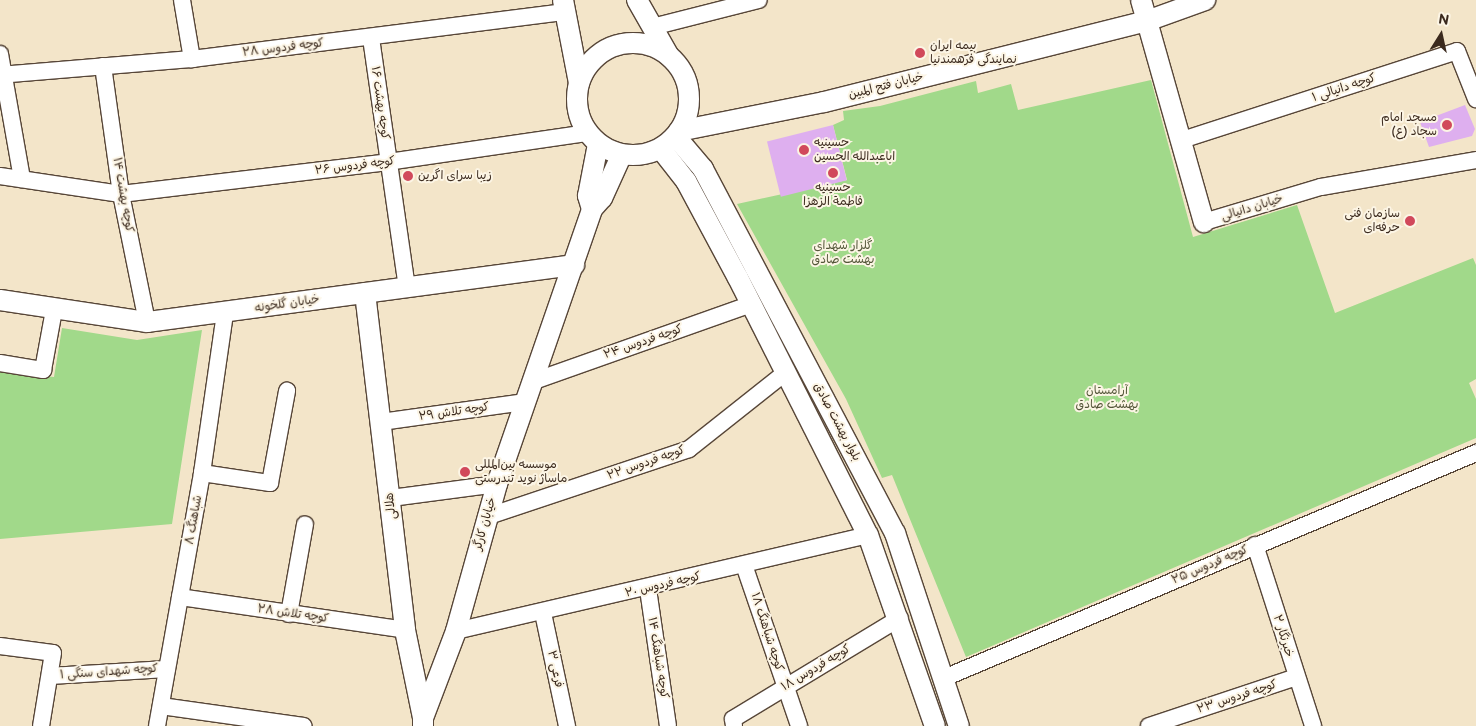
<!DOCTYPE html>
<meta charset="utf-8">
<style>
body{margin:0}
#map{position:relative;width:1476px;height:726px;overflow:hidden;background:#f3e5c9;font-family:"Balsamiq Sans","Playpen Sans Arabic",sans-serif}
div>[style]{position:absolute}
.green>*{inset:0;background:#a1d98a}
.building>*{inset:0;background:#deafef;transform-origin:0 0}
.roads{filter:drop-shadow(1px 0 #574638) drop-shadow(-1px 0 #574638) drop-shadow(0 1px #574638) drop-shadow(0 -1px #574638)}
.minor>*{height:16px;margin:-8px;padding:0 8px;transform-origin:8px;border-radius:8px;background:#fff}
.tertiary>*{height:20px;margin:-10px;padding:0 10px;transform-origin:10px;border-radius:10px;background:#fff}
.tertiary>.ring{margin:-10px;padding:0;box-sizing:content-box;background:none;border:20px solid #fff;border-radius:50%}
.dots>*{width:14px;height:14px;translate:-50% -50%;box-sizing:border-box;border:2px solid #fcf5e5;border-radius:50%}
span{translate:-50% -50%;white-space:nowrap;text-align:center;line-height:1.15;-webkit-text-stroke:4px #fcf5e5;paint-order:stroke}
.poi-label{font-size:12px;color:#3b2a1e}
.left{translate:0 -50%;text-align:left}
.right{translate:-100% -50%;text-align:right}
.street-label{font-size:12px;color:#3b2a1e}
.park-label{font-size:12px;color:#545639}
.north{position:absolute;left:1416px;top:10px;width:50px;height:50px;-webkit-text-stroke:4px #fcf5e5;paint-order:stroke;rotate:10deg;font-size:14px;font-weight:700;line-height:20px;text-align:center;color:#3b2a1e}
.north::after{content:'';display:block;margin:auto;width:18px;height:22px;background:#3b2a1e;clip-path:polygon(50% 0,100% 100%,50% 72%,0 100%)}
</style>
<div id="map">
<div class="green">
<div style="clip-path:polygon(1151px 80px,1193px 237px,1297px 205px,1335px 313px,1473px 258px,1476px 265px,1476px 379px,1469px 383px,1476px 399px,1476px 438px,966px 657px,892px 475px,882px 478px,846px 399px,737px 204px,847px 180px,833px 125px,844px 120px,843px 111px,880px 106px,976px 81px,978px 93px,1011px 84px,1018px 110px)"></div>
<div style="clip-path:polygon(62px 328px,137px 340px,202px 330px,172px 524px,0 539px,0 372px,54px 377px)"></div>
</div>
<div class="building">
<div style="clip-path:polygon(1465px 105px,1475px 129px,1472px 136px,1429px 147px,1420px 122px)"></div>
<div style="left:833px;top:125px;width:57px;height:68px;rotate:76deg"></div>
</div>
<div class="roads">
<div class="minor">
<div style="left:182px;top:0;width:60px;rotate:80.4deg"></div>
<div style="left:652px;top:27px;width:110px;rotate:-14.2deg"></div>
<div style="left:371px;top:38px;width:252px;rotate:81.8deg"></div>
<div style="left:0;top:54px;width:127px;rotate:80deg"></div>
<div style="left:103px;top:66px;width:129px;rotate:82deg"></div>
<div style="left:121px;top:194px;width:131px;rotate:78.5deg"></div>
<div style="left:0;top:75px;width:193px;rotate:-4.8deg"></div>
<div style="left:192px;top:59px;width:376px;rotate:-7.2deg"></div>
<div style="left:1182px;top:140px;width:289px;rotate:-17.9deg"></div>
<div style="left:1457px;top:51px;width:52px;rotate:68.4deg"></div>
<div style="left:0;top:176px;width:122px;rotate:8.5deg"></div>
<div style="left:121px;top:194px;width:269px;rotate:-6.8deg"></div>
<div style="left:388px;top:162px;width:201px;rotate:-8.3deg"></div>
<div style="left:1204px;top:222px;width:122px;rotate:-16.7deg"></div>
<div style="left:1321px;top:187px;width:157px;rotate:-9.9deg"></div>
<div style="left:0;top:363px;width:44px;rotate:9.2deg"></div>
<div style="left:43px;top:370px;width:61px;rotate:-79.6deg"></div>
<div style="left:534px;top:381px;width:231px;rotate:-19.5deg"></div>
<div style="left:381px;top:422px;width:146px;rotate:-7.9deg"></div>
<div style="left:202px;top:473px;width:69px;rotate:8.4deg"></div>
<div style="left:270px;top:483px;width:94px;rotate:-79.5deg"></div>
<div style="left:391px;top:498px;width:107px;rotate:-7.5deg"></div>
<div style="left:486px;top:517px;width:214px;rotate:-18.5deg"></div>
<div style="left:689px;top:449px;width:124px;rotate:-38.4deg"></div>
<div style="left:1255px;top:545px;width:190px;rotate:72.2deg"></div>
<div style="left:744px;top:565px;width:170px;rotate:71.1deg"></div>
<div style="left:648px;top:589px;width:138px;rotate:81.7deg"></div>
<div style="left:180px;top:597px;width:227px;rotate:8.3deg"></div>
<div style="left:543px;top:613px;width:116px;rotate:78deg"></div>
<div style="left:289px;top:614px;width:91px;rotate:-79.9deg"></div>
<div style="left:456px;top:631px;width:423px;rotate:-13.1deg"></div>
<div style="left:0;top:646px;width:53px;rotate:7.5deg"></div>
<div style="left:53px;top:653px;width:74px;rotate:99.3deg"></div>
<div style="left:50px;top:676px;width:117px;rotate:-3.4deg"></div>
<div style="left:944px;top:678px;width:578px;rotate:-22.93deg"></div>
<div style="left:161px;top:706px;width:144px;rotate:8deg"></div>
<div style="left:157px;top:726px;width:257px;rotate:-79.9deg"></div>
<div style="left:202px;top:473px;width:162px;rotate:-81.8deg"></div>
<div style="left:734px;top:726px;width:7px;rotate:-98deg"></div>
<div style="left:733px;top:719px;width:195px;rotate:-31.2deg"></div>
<div style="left:1149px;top:726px;width:155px;rotate:-18.4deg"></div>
</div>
<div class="tertiary">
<div style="left:563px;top:0;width:85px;rotate:79.1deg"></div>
<div style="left:637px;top:0;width:64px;rotate:60.3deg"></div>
<div style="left:1141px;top:0;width:231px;rotate:74.2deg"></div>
<div class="ring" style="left:577px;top:43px;width:92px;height:92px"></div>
<div style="left:679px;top:131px;width:148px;rotate:-11.3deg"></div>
<div style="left:824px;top:102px;width:333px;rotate:-14.1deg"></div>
<div style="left:1147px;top:21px;width:62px;rotate:-19.9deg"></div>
<div style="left:676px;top:137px;width:42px;rotate:49.8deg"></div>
<div style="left:703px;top:169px;width:412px;rotate:62.2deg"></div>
<div style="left:895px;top:533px;width:203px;rotate:71.7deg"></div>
<div style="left:661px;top:149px;width:41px;rotate:52deg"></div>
<div style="left:686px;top:181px;width:110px;rotate:61.8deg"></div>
<div style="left:738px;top:278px;width:288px;rotate:63.2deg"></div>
<div style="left:868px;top:535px;width:202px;rotate:70.7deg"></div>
<div style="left:592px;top:209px;width:14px;rotate:-107deg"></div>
<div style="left:588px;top:196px;width:53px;rotate:-79.1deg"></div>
<div style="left:365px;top:293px;width:339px;rotate:83.2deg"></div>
<div style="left:405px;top:630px;width:90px;rotate:78.4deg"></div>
<div style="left:0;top:300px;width:149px;rotate:8.5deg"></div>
<div style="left:147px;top:322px;width:431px;rotate:-7.6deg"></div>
<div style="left:423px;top:726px;width:8px;rotate:-90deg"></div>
<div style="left:423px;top:718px;width:93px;rotate:-69.2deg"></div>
<div style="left:456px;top:631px;width:153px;rotate:-74.4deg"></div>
<div style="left:497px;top:484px;width:291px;rotate:-70.9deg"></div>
<div style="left:592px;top:209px;width:15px;rotate:-48deg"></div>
<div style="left:602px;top:198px;width:48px;rotate:-65.6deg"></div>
</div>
</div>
<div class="dots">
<div style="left:920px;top:53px;background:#d1495b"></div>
<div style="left:1447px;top:125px;background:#d1495b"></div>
<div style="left:804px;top:150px;background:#d1495b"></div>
<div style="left:833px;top:173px;background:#d1495b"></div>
<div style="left:408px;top:176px;background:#d1495b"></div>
<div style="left:1410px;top:221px;background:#d1495b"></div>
<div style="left:465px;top:472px;background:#d1495b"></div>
</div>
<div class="poi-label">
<span class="left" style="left:930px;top:53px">بیمه ایران<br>نمایندگی فرهمندنیا</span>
<span class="right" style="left:1437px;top:125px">مسجد امام<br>سجاد (ع)</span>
<span class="left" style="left:814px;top:150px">حسینیه<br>اباعبدالله الحسین</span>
<span class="left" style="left:418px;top:176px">زیبا سرای اگرین</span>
<span style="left:833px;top:195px">حسینیه<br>فاطمة الزهزا</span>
<span class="right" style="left:1400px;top:221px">سازمان فنی<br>حرفه‌ای</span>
<span class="left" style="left:475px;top:472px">موسسه بین‌المللی<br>ماساژ نوید تندرستی</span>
</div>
<div class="street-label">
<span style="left:283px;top:48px;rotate:-7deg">کوچه فردوس ۲۸</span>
<span style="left:886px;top:86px;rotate:-14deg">خیابان فتح المبین</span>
<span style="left:1344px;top:88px;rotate:-18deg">کوچه دانیالی ۱</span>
<span style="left:380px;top:103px;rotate:82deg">کوچه بهشت ۱۶</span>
<span style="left:355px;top:166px;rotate:-7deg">کوچه فردوس ۲۶</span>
<span style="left:123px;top:195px;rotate:80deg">کوچه بهشت ۱۴</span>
<span style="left:1252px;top:208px;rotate:-17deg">خیابان دانیالی</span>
<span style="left:287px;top:304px;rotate:-8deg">خیابان گلخونه</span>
<span style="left:643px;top:342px;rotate:-19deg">کوچه فردوس ۲۴</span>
<span style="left:454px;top:412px;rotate:-8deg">کوچه تلاش ۲۹</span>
<span style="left:837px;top:422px;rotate:62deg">بلوار بهشت صادق</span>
<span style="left:646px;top:463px;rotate:-19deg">کوچه فردوس ۲۲</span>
<span style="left:391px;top:506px;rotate:-97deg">هلالی</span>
<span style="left:194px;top:520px;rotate:-80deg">شباهنگ ۸</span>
<span style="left:485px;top:524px;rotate:-74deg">خیابان کارگر</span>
<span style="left:1210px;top:565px;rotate:-23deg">کوچه فردوس ۲۵</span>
<span style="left:663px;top:585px;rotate:-13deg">کوچه فردوس ۲۰</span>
<span style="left:293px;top:614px;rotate:8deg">کوچه تلاش ۲۸</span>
<span style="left:767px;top:632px;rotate:72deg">کوچه شباهنگ ۱۸</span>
<span style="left:1283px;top:636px;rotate:73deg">خبرنگار ۲</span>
<span style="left:658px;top:658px;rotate:81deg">کوچه شباهنگ ۱۴</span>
<span style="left:816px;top:668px;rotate:-31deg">کوچه فردوس ۱۸</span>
<span style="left:555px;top:669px;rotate:78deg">فرعی ۳</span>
<span style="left:109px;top:672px;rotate:-4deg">کوچه شهدای سنگی ۱</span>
<span style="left:1237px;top:697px;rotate:-18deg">کوچه فردوس ۲۳</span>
</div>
<div class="park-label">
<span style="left:843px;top:253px">گلزار شهدای<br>بهشت صادق</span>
<span style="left:1107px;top:398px">آرامستان<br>بهشت صادق</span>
</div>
<div class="north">N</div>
</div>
